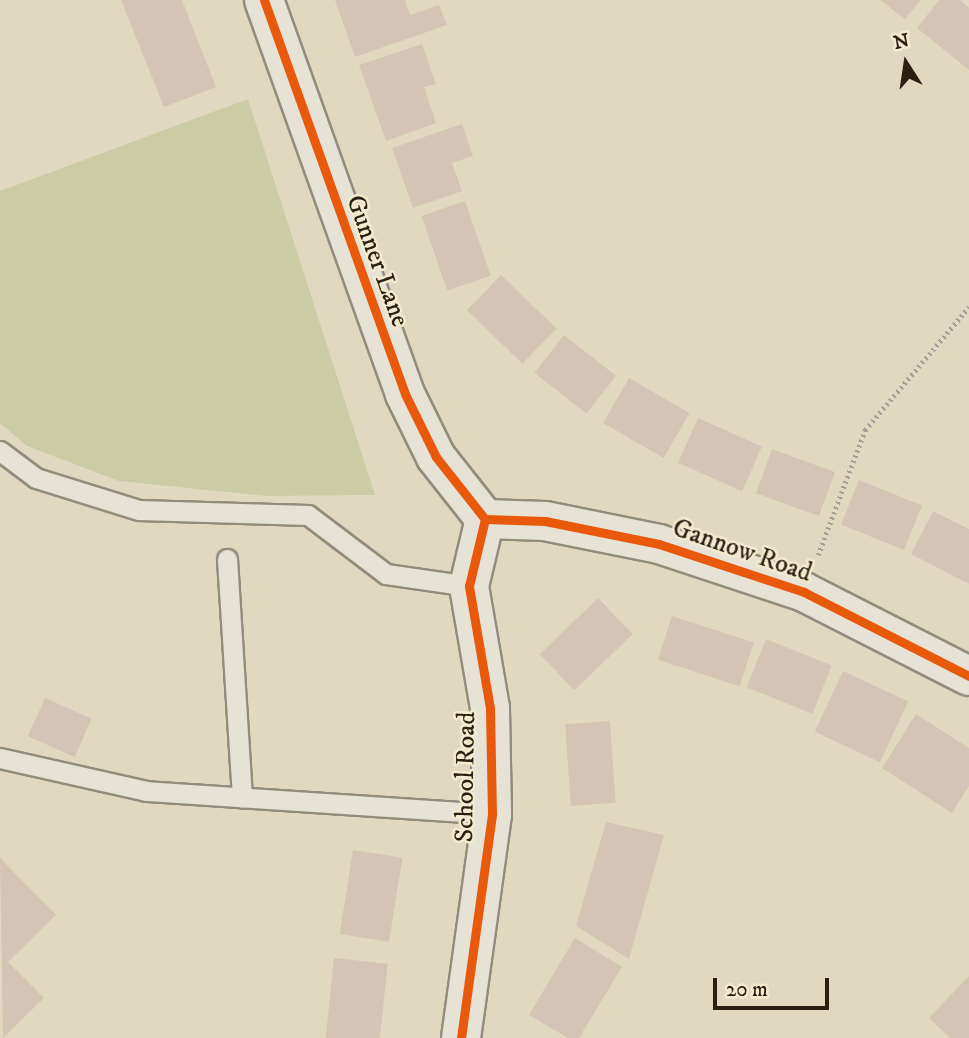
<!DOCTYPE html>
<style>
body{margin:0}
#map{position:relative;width:969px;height:1038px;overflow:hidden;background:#e0d9c0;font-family:"IM FELL DW Pica",serif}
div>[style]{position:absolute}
.green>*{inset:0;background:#cbcca3}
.building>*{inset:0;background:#d4c4b6;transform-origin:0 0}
.path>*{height:4.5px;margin-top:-2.25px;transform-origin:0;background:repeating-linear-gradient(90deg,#a49f96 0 2px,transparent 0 5.5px)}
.roads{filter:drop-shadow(2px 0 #928c7d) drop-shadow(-2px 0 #928c7d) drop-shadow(0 2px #928c7d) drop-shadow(0 -2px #928c7d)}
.lane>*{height:19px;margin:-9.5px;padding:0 9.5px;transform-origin:9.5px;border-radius:9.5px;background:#e6e2d6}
.street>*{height:38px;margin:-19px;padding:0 19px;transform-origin:19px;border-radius:19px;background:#e6e2d6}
.secondary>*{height:38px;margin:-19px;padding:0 19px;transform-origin:19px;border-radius:19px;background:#e6e2d6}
.cycleway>*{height:9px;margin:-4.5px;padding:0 4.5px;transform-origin:4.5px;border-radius:4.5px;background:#e8590c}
span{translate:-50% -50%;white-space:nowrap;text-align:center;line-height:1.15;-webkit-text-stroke:5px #f3ebce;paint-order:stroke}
.street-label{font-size:26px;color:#2b1f14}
.north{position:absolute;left:871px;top:28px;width:70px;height:70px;-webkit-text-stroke:5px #f3ebce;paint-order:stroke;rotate:348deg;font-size:19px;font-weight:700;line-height:28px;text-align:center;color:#2b1f14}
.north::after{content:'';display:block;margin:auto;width:24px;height:32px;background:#2b1f14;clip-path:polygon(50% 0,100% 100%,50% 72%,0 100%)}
.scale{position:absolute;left:713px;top:978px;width:116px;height:32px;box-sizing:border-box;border:4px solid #2b1f14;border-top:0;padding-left:9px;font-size:21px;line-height:24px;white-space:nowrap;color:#2b1f14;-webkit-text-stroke:5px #f3ebce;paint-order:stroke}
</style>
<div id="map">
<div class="green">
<div style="clip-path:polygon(248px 99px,375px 495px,267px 496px,119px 481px,27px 446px,0 423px,0 191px)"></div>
</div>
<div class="building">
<div style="clip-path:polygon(121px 0,182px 0,216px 87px,164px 107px)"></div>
<div style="clip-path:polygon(335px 0,405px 0,410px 15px,439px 5px,447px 25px,355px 57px)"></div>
<div style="clip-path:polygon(880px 0,921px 0,905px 19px)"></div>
<div style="clip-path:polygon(939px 0,960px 0,969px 8px,969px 70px,917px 28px)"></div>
<div style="clip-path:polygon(422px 44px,436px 84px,424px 87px,436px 123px,386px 141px,359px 65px)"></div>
<div style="clip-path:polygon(462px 124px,473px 156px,452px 163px,462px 191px,413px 208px,392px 148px)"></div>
<div style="left:465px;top:201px;width:79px;height:46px;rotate:71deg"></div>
<div style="left:501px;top:275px;width:77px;height:49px;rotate:44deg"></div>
<div style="left:564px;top:335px;width:66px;height:48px;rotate:38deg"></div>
<div style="left:629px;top:378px;width:70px;height:52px;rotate:30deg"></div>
<div style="left:698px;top:418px;width:70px;height:49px;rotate:24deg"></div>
<div style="left:772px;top:449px;width:67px;height:47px;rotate:20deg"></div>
<div style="left:859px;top:480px;width:68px;height:48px;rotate:22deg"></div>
<div style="clip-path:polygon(933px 511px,969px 529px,969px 584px,911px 554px)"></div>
<div style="left:598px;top:598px;width:50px;height:81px;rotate:46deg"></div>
<div style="left:672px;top:616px;width:86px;height:46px;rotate:18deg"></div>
<div style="left:766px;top:639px;width:71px;height:52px;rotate:22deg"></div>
<div style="left:843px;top:671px;width:72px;height:67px;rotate:25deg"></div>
<div style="left:45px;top:698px;width:51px;height:42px;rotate:24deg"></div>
<div style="clip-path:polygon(916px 714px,969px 748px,969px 786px,952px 813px,882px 768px)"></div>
<div style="left:610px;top:721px;width:82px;height:45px;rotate:86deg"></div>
<div style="clip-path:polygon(606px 822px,664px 835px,629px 959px,576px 926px)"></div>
<div style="left:353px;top:850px;width:50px;height:85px;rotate:9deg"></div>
<div style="clip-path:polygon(0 858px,56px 915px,8px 962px,44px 998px,3px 1038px)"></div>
<div style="clip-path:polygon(575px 938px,622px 967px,579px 1038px,568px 1038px,529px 1015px)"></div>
<div style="left:334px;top:958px;width:54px;height:81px;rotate:6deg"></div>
<div style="clip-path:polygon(969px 976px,969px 1038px,950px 1038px,929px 1018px)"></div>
</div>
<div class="path">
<div style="left:818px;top:555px;width:134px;rotate:-69.4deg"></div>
<div style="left:865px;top:430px;width:161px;rotate:-49.8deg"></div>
</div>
<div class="roads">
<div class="lane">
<div style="left:0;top:451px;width:45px;rotate:36.9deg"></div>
<div style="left:36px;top:478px;width:108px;rotate:17.3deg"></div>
<div style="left:139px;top:510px;width:169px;rotate:1.7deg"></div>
<div style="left:308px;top:515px;width:98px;rotate:37.1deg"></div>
<div style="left:386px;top:574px;width:84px;rotate:8.2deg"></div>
<div style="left:227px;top:559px;width:239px;rotate:86.4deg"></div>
<div style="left:0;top:758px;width:150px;rotate:12.7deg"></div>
<div style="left:146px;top:791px;width:347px;rotate:3.8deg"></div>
</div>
<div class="street">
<div style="left:264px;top:0;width:418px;rotate:70.3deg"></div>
<div style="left:405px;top:394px;width:70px;rotate:63.8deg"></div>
<div style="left:436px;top:457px;width:79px;rotate:51.7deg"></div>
</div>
<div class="secondary">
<div style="left:461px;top:1038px;width:226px;rotate:-82.1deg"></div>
<div style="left:492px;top:814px;width:106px;rotate:-91.1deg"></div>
<div style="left:490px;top:708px;width:124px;rotate:-99.8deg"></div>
<div style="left:469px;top:586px;width:69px;rotate:-76.6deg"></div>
<div style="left:485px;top:519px;width:60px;rotate:1.9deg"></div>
<div style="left:545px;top:521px;width:116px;rotate:11.4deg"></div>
<div style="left:659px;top:544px;width:153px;rotate:18.3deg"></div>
<div style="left:804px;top:592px;width:185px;rotate:27deg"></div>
</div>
</div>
<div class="cycleway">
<div style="left:264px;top:0;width:418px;rotate:70.3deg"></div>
<div style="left:405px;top:394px;width:70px;rotate:63.8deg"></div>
<div style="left:436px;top:457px;width:79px;rotate:51.7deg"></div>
<div style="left:485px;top:519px;width:60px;rotate:1.9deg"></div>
<div style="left:545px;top:521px;width:116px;rotate:11.4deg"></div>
<div style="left:659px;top:544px;width:153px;rotate:18.3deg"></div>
<div style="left:804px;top:592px;width:185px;rotate:27deg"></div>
<div style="left:461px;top:1038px;width:226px;rotate:-82.1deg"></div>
<div style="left:492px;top:814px;width:106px;rotate:-91.1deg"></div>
<div style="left:490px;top:708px;width:124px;rotate:-99.8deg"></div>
<div style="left:469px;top:586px;width:69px;rotate:-76.6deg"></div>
</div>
<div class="street-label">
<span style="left:377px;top:261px;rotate:70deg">Gunner Lane</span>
<span style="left:742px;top:551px;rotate:19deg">Gannow Road</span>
<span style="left:466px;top:777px;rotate:-89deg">School Road</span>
</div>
<div class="north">N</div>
<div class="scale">20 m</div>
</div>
